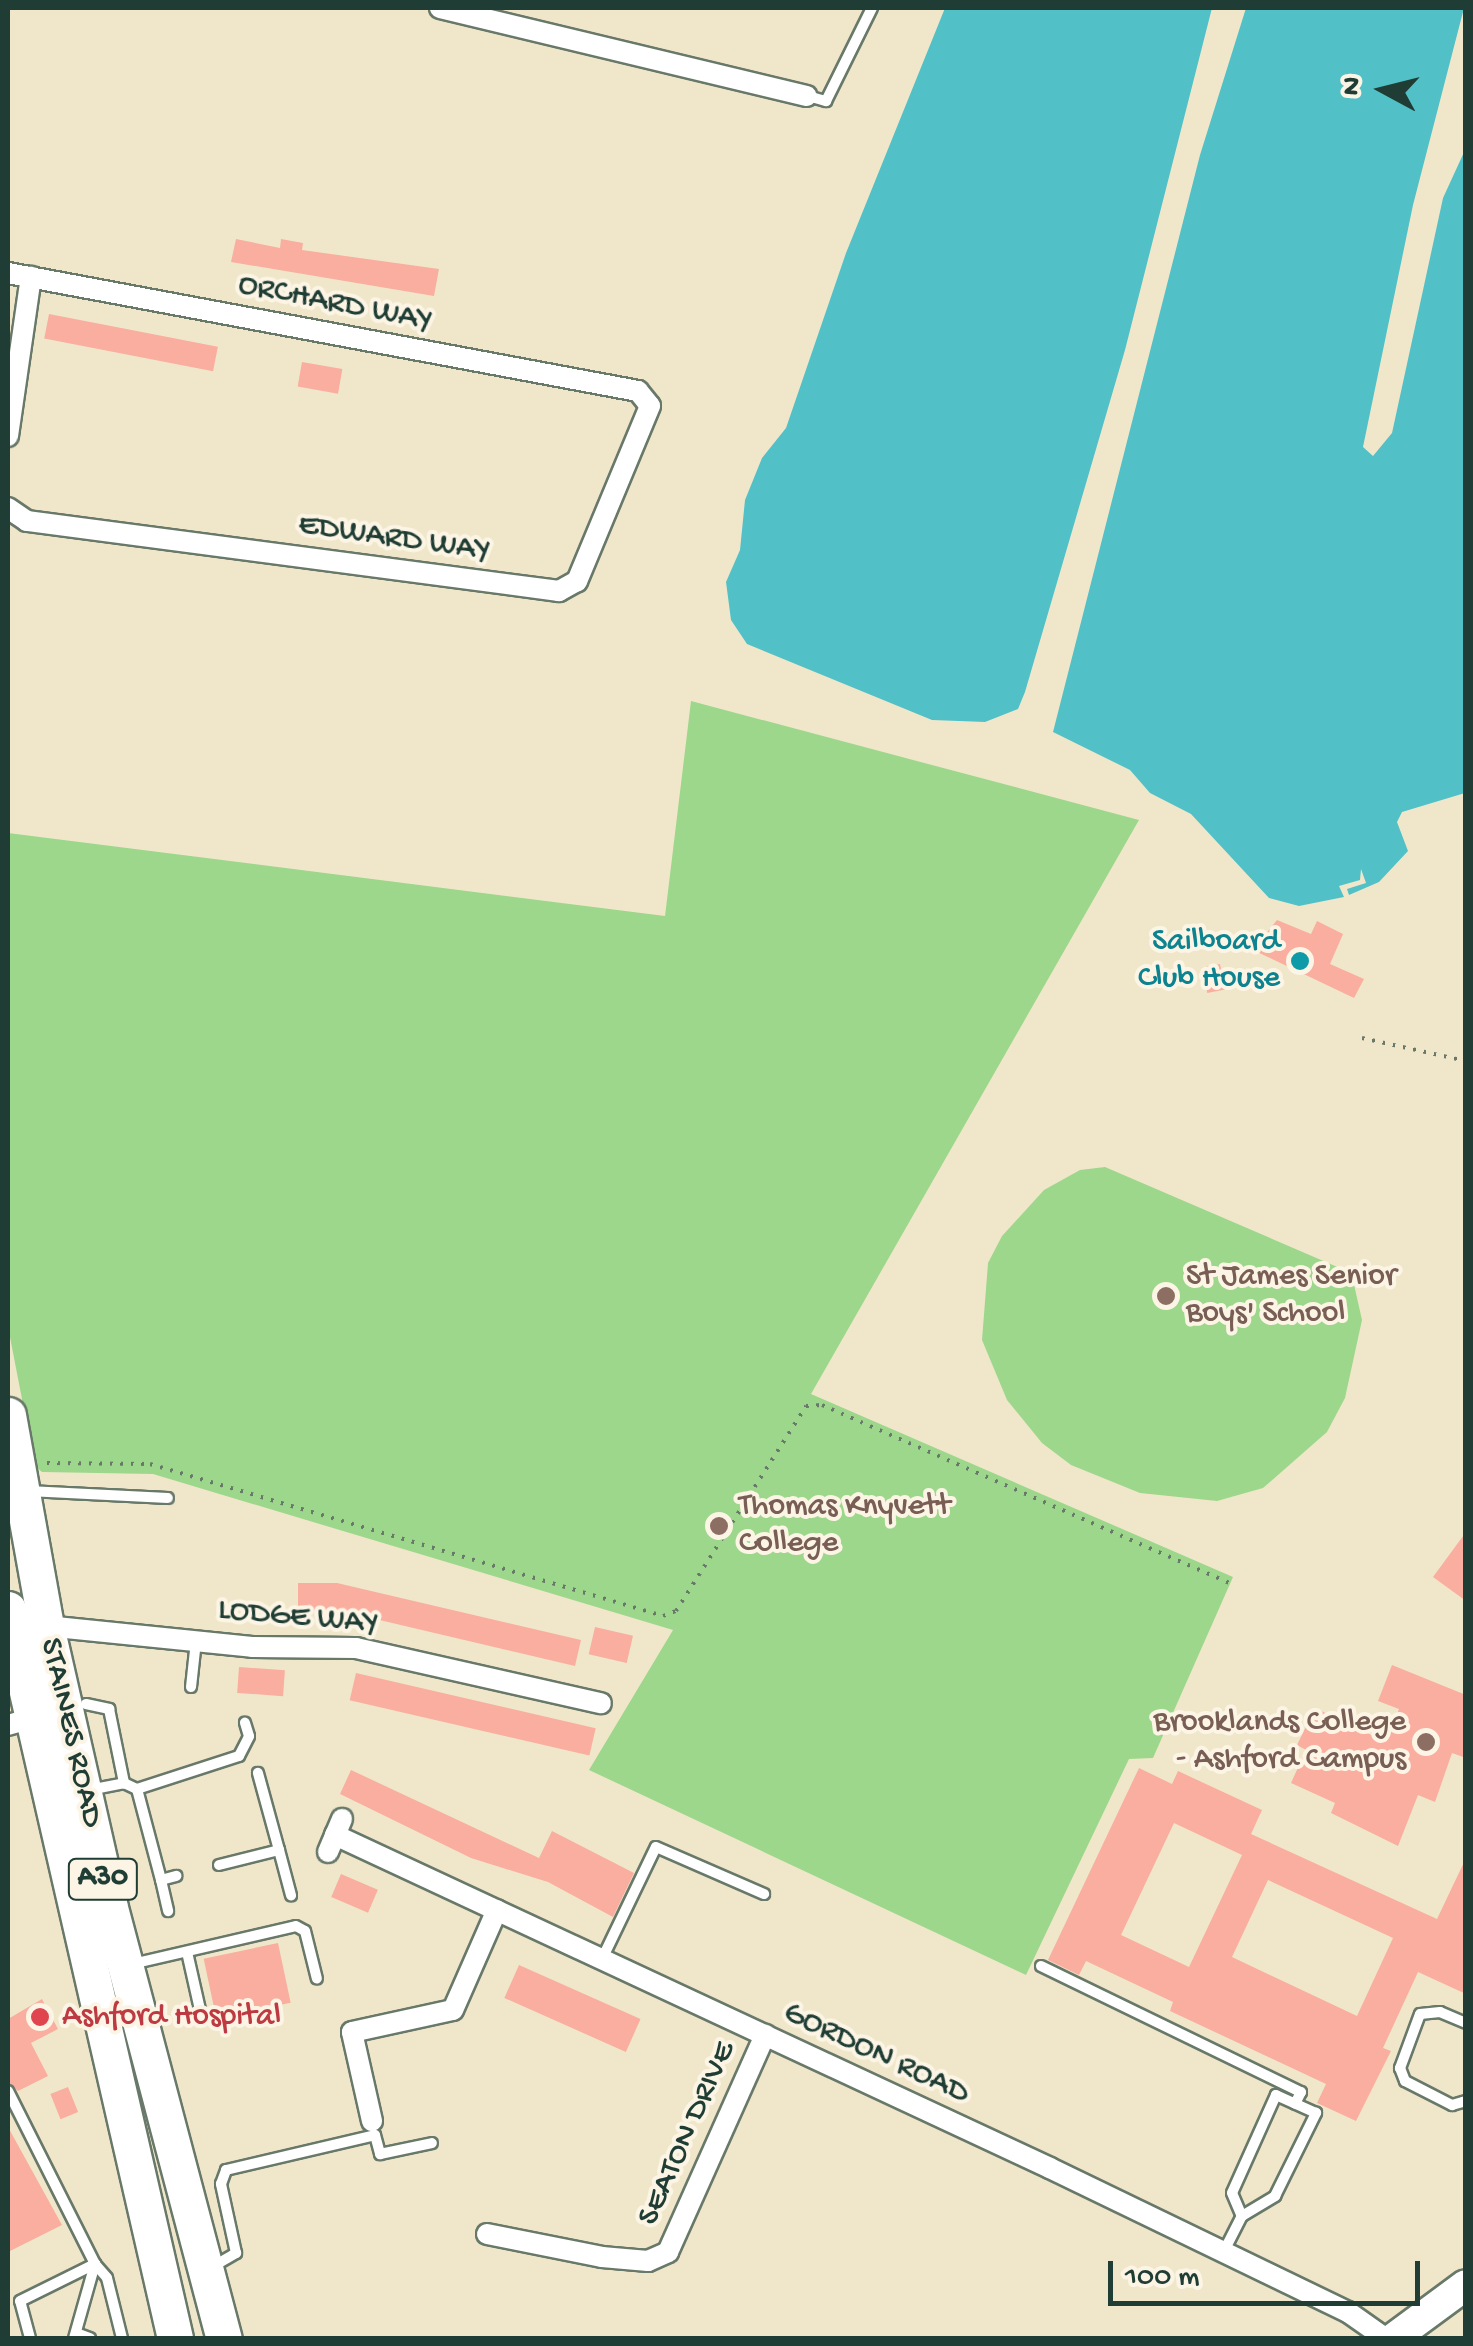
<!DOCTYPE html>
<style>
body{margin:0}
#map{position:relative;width:1473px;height:2346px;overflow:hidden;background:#f0e7cb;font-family:"Gochi Hand",sans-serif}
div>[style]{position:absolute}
.green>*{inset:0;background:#9dd78b}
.water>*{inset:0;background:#52c0c7}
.building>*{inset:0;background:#f9ae9f;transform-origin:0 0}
.path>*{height:4px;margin-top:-2px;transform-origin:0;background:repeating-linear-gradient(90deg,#687869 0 2.5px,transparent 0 10.5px)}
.roads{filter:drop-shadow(2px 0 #687869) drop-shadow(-2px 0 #687869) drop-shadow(0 2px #687869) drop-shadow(0 -2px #687869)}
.service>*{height:10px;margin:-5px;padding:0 5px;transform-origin:5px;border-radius:5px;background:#fff}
.minor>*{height:20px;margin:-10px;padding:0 10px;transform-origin:10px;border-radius:10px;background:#fff}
.secondary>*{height:30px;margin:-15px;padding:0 15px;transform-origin:15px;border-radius:15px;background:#fff}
.trunk>*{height:35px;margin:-17.5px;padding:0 17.5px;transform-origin:17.5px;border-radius:17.5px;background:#fff}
.dots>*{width:28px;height:28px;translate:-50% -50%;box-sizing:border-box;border:5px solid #fcf5e5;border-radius:50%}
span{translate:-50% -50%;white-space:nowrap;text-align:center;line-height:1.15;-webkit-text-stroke:8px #fcf5e5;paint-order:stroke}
.shield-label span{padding:2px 8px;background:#fcf5e5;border:2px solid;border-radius:8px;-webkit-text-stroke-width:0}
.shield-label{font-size:30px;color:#1f3d34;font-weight:700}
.street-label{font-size:32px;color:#1f3d34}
.culture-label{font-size:32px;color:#0d838f}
.right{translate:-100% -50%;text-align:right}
.education-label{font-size:32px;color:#785e54}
.left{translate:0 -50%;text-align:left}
.health-label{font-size:32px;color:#be3a42}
.frame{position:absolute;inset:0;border:10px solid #1f3d34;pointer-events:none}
.north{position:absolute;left:1333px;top:40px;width:100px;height:100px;-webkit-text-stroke:8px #fcf5e5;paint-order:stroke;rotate:277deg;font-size:28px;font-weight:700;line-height:40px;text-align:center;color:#1f3d34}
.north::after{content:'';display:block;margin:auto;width:35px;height:45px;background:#1f3d34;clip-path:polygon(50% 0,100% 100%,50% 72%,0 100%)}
.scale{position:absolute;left:1108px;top:2261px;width:312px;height:45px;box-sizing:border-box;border:5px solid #1f3d34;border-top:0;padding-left:12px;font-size:30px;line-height:35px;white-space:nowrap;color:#1f3d34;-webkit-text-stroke:8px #fcf5e5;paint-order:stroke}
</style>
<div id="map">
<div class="green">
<div style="clip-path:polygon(691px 701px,1139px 820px,811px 1394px,1233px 1577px,1153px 1758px,1129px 1759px,1026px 1975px,589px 1770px,673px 1630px,153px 1474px,42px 1472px,35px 1466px,8px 1327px,8px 833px,665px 916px)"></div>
<div style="clip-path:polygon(1105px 1167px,1342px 1269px,1353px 1280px,1362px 1320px,1345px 1398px,1327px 1432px,1263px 1488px,1217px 1501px,1140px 1493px,1071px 1465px,1042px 1443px,1007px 1400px,982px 1340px,988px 1263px,1002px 1236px,1044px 1190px,1080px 1170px)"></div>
</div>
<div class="water">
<div style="clip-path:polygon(945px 8px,1212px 8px,1125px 350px,1025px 692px,1018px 709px,985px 722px,932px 720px,747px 644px,731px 620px,726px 582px,740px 550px,745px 500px,762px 458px,786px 428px,846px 253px)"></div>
<div style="clip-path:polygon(1246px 8px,1464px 8px,1413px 205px,1363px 447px,1373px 456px,1392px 433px,1443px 198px,1465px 150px,1465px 793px,1402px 812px,1397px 822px,1408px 851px,1379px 882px,1349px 895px,1347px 889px,1366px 883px,1361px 869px,1360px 880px,1339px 886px,1344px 897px,1299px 906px,1269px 898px,1191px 814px,1150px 793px,1130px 770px,1053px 732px,1200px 155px)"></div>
</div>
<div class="building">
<div style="clip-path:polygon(236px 239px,280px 248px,281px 239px,303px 243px,302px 250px,439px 269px,434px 296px,231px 262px)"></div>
<div style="left:49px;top:314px;width:172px;height:25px;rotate:11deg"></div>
<div style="left:302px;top:362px;width:41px;height:25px;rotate:10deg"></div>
<div style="clip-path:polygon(1277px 920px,1311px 934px,1317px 921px,1343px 934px,1330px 964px,1364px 979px,1354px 998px,1253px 950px)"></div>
<div style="left:1220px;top:964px;width:26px;height:18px;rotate:79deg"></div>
<div style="clip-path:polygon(1466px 1532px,1466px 1601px,1433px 1577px)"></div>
<div style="clip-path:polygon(298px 1583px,337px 1583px,581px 1640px,575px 1666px,337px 1610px,298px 1611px)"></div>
<div style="left:595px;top:1627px;width:39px;height:28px;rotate:13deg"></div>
<div style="clip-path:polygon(1392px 1665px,1466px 1695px,1466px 1758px,1452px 1753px,1435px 1802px,1418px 1795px,1398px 1846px,1331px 1813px,1335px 1803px,1291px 1783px,1306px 1750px,1297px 1745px,1315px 1708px,1386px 1742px,1399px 1709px,1378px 1701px)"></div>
<div style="left:239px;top:1667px;width:46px;height:26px;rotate:4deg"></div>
<div style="left:356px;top:1673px;width:246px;height:28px;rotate:13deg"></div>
<div style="clip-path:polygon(evenodd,1139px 1768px,1172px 1784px,1178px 1771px,1262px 1810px,1251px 1834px,1437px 1919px,1466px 1858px,1466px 1994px,1418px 1972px,1383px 2048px,1391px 2051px,1356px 2121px,1317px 2103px,1326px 2084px,1170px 2011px,1173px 2002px,1086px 1961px,1079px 1975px,1048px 1960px,1139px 1768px,1174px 1823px,1242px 1855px,1189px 1967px,1121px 1935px,1174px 1823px,1139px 1768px,1268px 1880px,1393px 1938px,1357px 2016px,1232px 1957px,1268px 1880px)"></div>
<div style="clip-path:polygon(351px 1770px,539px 1858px,552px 1831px,634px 1873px,613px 1917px,548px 1882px,471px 1858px,340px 1794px)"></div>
<div style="left:341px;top:1874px;width:40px;height:25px;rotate:23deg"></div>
<div style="left:278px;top:1943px;width:61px;height:76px;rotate:78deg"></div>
<div style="left:519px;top:1965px;width:133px;height:36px;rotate:24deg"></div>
<div style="clip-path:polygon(42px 1999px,58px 2029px,31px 2043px,48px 2076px,18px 2091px,8px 2082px,8px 2019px)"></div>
<div style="left:68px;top:2087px;width:27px;height:19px;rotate:68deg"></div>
<div style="clip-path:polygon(8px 2127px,62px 2225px,8px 2252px)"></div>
</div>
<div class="path">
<div style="left:1362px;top:1038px;width:107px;rotate:12.5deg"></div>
<div style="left:47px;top:1463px;width:103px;rotate:0.6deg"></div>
<div style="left:150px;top:1464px;width:535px;rotate:16.5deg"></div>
<div style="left:663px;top:1616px;width:14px;rotate:-21deg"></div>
<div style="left:676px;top:1611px;width:243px;rotate:-57.6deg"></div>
<div style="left:806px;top:1406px;width:16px;rotate:-4deg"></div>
<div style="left:822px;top:1405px;width:445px;rotate:23.6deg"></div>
</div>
<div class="roads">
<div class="service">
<div style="left:808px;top:96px;width:19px;rotate:16deg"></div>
<div style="left:826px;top:101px;width:104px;rotate:-63.7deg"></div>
<div style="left:28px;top:1491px;width:140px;rotate:2.9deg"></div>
<div style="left:191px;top:1687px;width:46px;rotate:-83.8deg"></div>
<div style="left:86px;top:1704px;width:24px;rotate:12deg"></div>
<div style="left:109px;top:1709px;width:76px;rotate:78.5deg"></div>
<div style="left:137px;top:1789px;width:107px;rotate:-17.9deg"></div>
<div style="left:239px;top:1756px;width:22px;rotate:-63deg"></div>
<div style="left:249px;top:1736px;width:14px;rotate:-107deg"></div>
<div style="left:89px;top:1790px;width:36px;rotate:-11deg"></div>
<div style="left:124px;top:1783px;width:14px;rotate:25deg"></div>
<div style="left:137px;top:1789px;width:94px;rotate:75.2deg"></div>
<div style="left:161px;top:1880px;width:16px;rotate:-15deg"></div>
<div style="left:279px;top:1850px;width:47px;rotate:75.1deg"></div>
<div style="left:219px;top:1865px;width:62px;rotate:-14deg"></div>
<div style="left:279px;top:1850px;width:80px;rotate:-105.3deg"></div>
<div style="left:161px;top:1880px;width:32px;rotate:77deg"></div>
<div style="left:187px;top:1952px;width:64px;rotate:77.3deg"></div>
<div style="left:602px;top:1959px;width:124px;rotate:-64.3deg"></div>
<div style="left:656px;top:1847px;width:118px;rotate:23.5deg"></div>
<div style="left:132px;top:1964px;width:168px;rotate:-13deg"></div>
<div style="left:296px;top:1926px;width:10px;rotate:29deg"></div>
<div style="left:305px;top:1931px;width:49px;rotate:76deg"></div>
<div style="left:1041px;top:1966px;width:289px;rotate:25.9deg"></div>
<div style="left:1301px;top:2092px;width:13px;rotate:117deg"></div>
<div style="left:1466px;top:2023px;width:28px;rotate:-157deg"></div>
<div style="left:1440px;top:2012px;width:20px;rotate:174deg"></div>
<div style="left:1420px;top:2014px;width:58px;rotate:110.3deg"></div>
<div style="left:1400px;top:2068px;width:14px;rotate:69deg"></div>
<div style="left:1405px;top:2081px;width:53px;rotate:27.1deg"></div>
<div style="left:1452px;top:2105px;width:15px;rotate:-16deg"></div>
<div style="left:8px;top:2091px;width:194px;rotate:63.3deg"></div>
<div style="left:95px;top:2264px;width:77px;rotate:105.8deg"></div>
<div style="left:1224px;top:2251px;width:39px;rotate:-63deg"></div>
<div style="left:1242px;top:2216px;width:39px;rotate:-31deg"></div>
<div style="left:1275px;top:2196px;width:93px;rotate:-63.7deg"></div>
<div style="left:1316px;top:2113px;width:44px;rotate:-155.8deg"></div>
<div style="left:1276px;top:2095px;width:107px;rotate:114.2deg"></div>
<div style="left:1232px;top:2193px;width:25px;rotate:67deg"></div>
<div style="left:212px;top:2267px;width:28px;rotate:-30deg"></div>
<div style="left:236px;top:2253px;width:71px;rotate:-102.3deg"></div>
<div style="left:221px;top:2184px;width:15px;rotate:-70deg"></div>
<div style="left:226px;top:2170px;width:153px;rotate:-13.2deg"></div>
<div style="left:375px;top:2135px;width:20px;rotate:75deg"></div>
<div style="left:380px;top:2154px;width:53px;rotate:-11.9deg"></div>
<div style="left:76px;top:2333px;width:15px;rotate:20deg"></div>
<div style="left:30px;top:2338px;width:38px;rotate:-105deg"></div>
<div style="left:20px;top:2301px;width:84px;rotate:-26.3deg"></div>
<div style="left:95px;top:2264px;width:18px;rotate:49deg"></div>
<div style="left:107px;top:2278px;width:62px;rotate:76deg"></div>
</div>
<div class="minor">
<div style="left:440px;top:8px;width:377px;rotate:13.5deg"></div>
<div style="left:8px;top:273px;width:641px;rotate:10.61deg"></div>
<div style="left:638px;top:391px;width:19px;rotate:51deg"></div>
<div style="left:650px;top:406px;width:190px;rotate:112.6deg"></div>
<div style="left:577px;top:581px;width:21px;rotate:151deg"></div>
<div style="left:559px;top:591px;width:537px;rotate:-172.5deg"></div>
<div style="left:27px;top:521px;width:23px;rotate:-146deg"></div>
<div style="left:8px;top:436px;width:161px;rotate:-81.8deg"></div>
<div style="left:46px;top:1626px;width:207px;rotate:5.8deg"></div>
<div style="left:252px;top:1647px;width:104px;rotate:0.6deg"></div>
<div style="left:356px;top:1648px;width:251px;rotate:12.7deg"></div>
<div style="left:8px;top:1725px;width:22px;rotate:-16deg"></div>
<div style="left:335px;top:1835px;width:789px;rotate:24.97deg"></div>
<div style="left:1050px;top:2168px;width:331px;rotate:25.8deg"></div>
<div style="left:1348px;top:2312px;width:45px;rotate:35.1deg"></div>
<div style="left:328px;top:1852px;width:36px;rotate:-67deg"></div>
<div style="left:372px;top:2121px;width:91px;rotate:-102.7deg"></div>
<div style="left:352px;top:2032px;width:103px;rotate:-12.3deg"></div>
<div style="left:453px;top:2010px;width:109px;rotate:-66.3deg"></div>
<div style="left:487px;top:2234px;width:117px;rotate:11.3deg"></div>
<div style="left:602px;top:2257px;width:46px;rotate:5deg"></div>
<div style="left:648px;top:2261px;width:22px;rotate:-24deg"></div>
<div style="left:668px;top:2252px;width:238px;rotate:-65.9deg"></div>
</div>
<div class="secondary">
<div style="left:1394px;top:2338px;width:89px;rotate:-36.4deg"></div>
</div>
<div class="trunk">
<div style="left:8px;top:1415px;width:214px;rotate:79.8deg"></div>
<div style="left:46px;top:1626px;width:285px;rotate:77.2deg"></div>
<div style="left:109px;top:1904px;width:449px;rotate:75.2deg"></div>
<div style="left:8px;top:1609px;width:748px;rotate:77.1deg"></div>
</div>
</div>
<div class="dots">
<div style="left:1300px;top:961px;background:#0f9aa8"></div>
<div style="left:1166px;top:1296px;background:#8d6e63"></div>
<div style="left:719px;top:1526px;background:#8d6e63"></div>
<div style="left:1426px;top:1742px;background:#8d6e63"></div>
<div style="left:40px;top:2017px;background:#e0444e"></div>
</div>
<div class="shield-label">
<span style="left:103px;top:1879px">A30</span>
</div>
<div class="street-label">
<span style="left:335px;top:304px;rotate:11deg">ORCHARD WAY</span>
<span style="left:394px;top:539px;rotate:8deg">EDWARD WAY</span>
<span style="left:298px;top:1618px;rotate:5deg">LODGE WAY</span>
<span style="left:70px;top:1733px;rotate:77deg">STAINES ROAD</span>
<span style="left:876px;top:2054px;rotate:25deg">GORDON ROAD</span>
<span style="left:688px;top:2134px;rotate:-66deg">SEATON DRIVE</span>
</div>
<div class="culture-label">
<span class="right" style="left:1280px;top:961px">Sailboard<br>Club House</span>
</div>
<div class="education-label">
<span class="left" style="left:1186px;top:1296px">St James Senior<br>Boys' School</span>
<span class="left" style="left:739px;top:1526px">Thomas Knyvett<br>College</span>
<span class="right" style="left:1406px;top:1742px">Brooklands College<br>- Ashford Campus</span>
</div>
<div class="health-label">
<span class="left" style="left:62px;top:2017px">Ashford Hospital</span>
</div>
<div class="frame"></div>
<div class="north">N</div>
<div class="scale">100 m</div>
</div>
